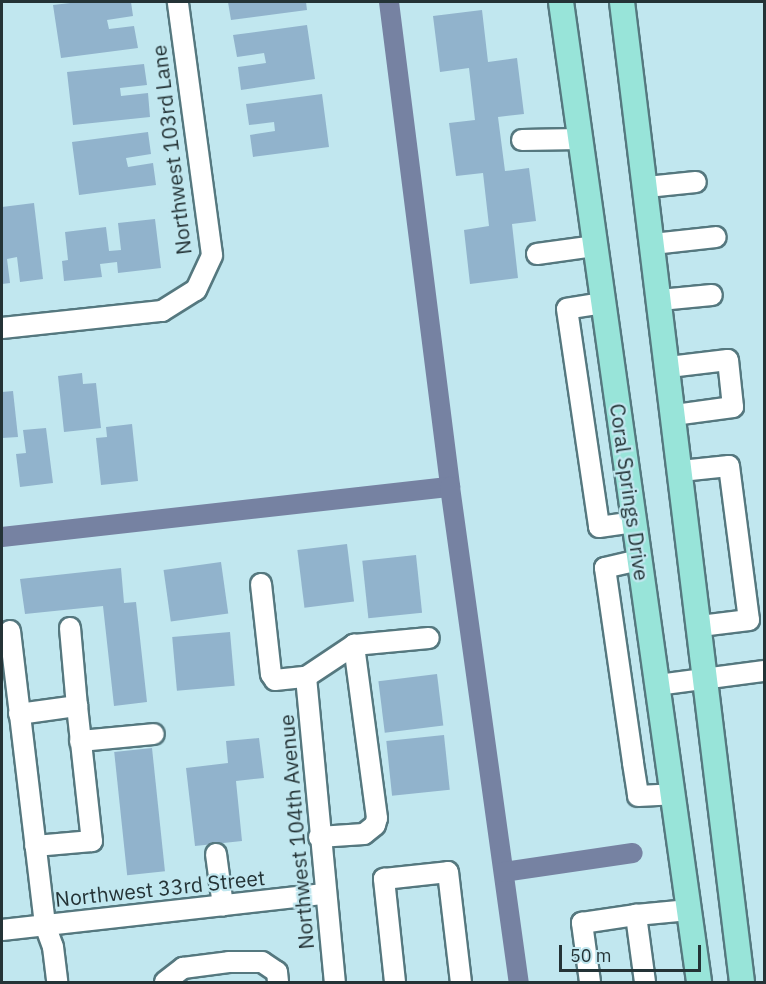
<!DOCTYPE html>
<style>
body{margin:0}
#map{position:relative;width:766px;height:984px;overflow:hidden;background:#c1e7ef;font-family:"IBM Plex Sans",sans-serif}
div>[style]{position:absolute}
.canal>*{height:20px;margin:-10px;padding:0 10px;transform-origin:10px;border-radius:10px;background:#7682a2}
.building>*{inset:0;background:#91b3cc;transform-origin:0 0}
.roads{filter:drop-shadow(2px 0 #55787f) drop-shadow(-2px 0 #55787f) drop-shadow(0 2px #55787f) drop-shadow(0 -2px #55787f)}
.minor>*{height:20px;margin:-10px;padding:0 10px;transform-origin:10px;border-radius:10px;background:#fff}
.major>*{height:24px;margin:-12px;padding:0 12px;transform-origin:12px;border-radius:12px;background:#98e4d9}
span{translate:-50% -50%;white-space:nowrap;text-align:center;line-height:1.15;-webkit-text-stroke:4.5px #c1e7ef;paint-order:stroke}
.street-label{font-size:21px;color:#243336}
.frame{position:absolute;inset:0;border:3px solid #243336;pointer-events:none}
.scale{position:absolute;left:559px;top:945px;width:142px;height:27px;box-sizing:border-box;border:3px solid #243336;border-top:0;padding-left:8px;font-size:18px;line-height:21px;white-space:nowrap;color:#243336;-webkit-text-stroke:4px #c1e7ef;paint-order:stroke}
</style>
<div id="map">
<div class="canal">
<div style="left:389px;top:2px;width:489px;rotate:82.8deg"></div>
<div style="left:2px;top:537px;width:451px;rotate:-6.4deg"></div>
<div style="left:450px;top:487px;width:500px;rotate:82.1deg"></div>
<div style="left:504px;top:872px;width:130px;rotate:-8.4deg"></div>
</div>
<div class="building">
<div style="clip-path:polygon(79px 2px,131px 2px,133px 16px,107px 20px,109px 29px,134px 26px,138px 48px,61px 58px,53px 5px)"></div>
<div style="clip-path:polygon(228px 2px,306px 2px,307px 10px,231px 20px)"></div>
<div style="clip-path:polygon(482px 10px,488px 62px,517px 58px,524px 114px,498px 117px,505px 171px,529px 168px,536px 221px,512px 224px,518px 278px,470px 284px,464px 230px,489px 226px,483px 173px,456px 176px,449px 123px,475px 120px,469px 68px,440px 72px,433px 16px)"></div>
<div style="clip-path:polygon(307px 25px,315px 79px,241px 90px,238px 67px,266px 63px,264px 53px,237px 57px,233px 35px)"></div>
<div style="clip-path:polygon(144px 64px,147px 85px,120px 88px,121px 96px,148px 93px,150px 117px,73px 125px,67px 72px)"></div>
<div style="clip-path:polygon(322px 94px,329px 147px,253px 157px,250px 135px,275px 131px,274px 122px,249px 125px,246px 104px)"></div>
<div style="clip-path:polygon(148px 132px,151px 154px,126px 158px,128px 167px,153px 163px,156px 185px,79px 195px,72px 142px)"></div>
<div style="clip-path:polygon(34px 203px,43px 279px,20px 282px,17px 257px,7px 259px,10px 283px,2px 284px,2px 207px)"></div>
<div style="clip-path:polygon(155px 219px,161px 268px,118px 273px,117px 262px,100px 264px,102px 277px,64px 281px,62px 261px,68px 260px,65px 232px,106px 227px,109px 251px,121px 250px,118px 223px)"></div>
<div style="clip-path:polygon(82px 373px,83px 384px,96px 383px,101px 428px,64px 432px,58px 376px)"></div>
<div style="clip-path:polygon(13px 391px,18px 437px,2px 438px,2px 392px)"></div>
<div style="clip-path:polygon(132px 424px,138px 481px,101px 485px,96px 438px,107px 437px,106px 427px)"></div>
<div style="clip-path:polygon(46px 428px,53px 483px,20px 487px,16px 454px,26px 453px,23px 430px)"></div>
<div style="left:347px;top:544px;width:58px;height:50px;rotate:83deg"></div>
<div style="left:416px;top:555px;width:58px;height:54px;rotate:84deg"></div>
<div style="left:221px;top:562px;width:52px;height:58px;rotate:82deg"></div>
<div style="clip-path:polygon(121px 568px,124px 603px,136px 602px,147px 702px,114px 706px,103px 606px,25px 614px,20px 579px)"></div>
<div style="left:230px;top:632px;width:54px;height:58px;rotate:85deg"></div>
<div style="left:437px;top:674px;width:52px;height:59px;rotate:83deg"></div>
<div style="left:444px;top:735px;width:55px;height:58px;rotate:84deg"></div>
<div style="clip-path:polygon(259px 738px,264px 778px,236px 781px,242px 841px,195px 846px,186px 768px,228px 763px,226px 741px)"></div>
<div style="left:152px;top:748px;width:124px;height:38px;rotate:84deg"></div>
</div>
<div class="roads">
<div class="minor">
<div style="left:522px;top:140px;width:58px;rotate:-1deg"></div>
<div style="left:647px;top:187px;width:49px;rotate:-5.8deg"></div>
<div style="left:653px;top:244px;width:63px;rotate:-6.3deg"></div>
<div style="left:537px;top:254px;width:59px;rotate:-7.9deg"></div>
<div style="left:660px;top:300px;width:52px;rotate:-5.5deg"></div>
<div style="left:603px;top:303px;width:36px;rotate:171deg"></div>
<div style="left:567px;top:309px;width:220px;rotate:81.6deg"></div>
<div style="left:599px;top:527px;width:35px;rotate:-8deg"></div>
<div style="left:2px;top:328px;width:161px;rotate:-6.1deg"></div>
<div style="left:162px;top:311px;width:40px;rotate:-32deg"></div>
<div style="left:196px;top:290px;width:38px;rotate:-65deg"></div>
<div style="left:212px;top:255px;width:255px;rotate:-97.7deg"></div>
<div style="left:669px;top:367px;width:59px;rotate:-6.8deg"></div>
<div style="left:728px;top:360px;width:47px;rotate:83.9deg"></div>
<div style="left:733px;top:407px;width:60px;rotate:172.3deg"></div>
<div style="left:681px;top:471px;width:48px;rotate:-5.9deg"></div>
<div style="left:729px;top:466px;width:155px;rotate:82.6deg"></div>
<div style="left:749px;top:620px;width:49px;rotate:173deg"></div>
<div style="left:639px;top:560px;width:35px;rotate:167deg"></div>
<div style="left:605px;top:568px;width:197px;rotate:81.8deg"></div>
<div style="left:633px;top:763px;width:33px;rotate:81deg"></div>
<div style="left:638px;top:796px;width:35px;rotate:-3deg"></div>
<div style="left:261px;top:584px;width:91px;rotate:83.7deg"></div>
<div style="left:271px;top:674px;width:7px;rotate:56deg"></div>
<div style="left:275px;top:680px;width:31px;rotate:-6deg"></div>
<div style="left:306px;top:677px;width:58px;rotate:-33.7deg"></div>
<div style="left:354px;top:645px;width:75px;rotate:-5.3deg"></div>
<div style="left:70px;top:628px;width:78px;rotate:84.9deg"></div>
<div style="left:10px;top:631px;width:296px;rotate:83.2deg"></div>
<div style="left:45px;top:925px;width:23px;rotate:70deg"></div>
<div style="left:53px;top:947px;width:35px;rotate:83deg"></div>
<div style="left:306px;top:677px;width:306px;rotate:84.6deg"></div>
<div style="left:657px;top:685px;width:108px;rotate:-7.5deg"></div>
<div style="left:19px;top:714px;width:59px;rotate:-7.9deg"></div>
<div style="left:77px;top:706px;width:136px;rotate:83.7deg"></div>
<div style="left:92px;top:841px;width:57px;rotate:175deg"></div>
<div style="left:80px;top:741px;width:74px;rotate:-5.4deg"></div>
<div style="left:319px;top:837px;width:45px;rotate:-3.8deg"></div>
<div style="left:364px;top:834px;width:14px;rotate:-39deg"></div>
<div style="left:375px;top:825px;width:7px;rotate:-74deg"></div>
<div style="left:377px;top:818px;width:175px;rotate:-97.6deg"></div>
<div style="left:216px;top:854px;width:52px;rotate:82.3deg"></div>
<div style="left:2px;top:930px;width:324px;rotate:-6.4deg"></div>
<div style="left:165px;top:982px;width:23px;rotate:-38deg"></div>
<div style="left:183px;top:968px;width:46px;rotate:-7.4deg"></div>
<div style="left:229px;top:962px;width:33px"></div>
<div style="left:262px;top:962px;width:18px;rotate:34deg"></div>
<div style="left:277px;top:972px;width:10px;rotate:84deg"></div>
<div style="left:395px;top:982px;width:104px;rotate:-96.1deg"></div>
<div style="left:384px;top:879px;width:64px;rotate:-6.2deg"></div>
<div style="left:448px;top:872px;width:111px;rotate:83.3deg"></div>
<div style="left:590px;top:982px;width:60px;rotate:-97.7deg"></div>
<div style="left:582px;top:923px;width:55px;rotate:-8.4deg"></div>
<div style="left:645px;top:982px;width:68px;rotate:-97.7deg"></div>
<div style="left:636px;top:915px;width:53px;rotate:-5.4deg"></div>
</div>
<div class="major">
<div style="left:561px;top:2px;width:990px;rotate:81.98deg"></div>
<div style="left:622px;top:2px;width:987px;rotate:83.02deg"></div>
</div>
</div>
<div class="street-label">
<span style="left:171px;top:150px;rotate:-97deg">Northwest 103rd Lane</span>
<span style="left:630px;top:492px;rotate:82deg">Coral Springs Drive</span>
<span style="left:296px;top:832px;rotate:-95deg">Northwest 104th Avenue</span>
<span style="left:160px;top:888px;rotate:-6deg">Northwest 33rd Street</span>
</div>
<div class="frame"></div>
<div class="scale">50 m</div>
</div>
